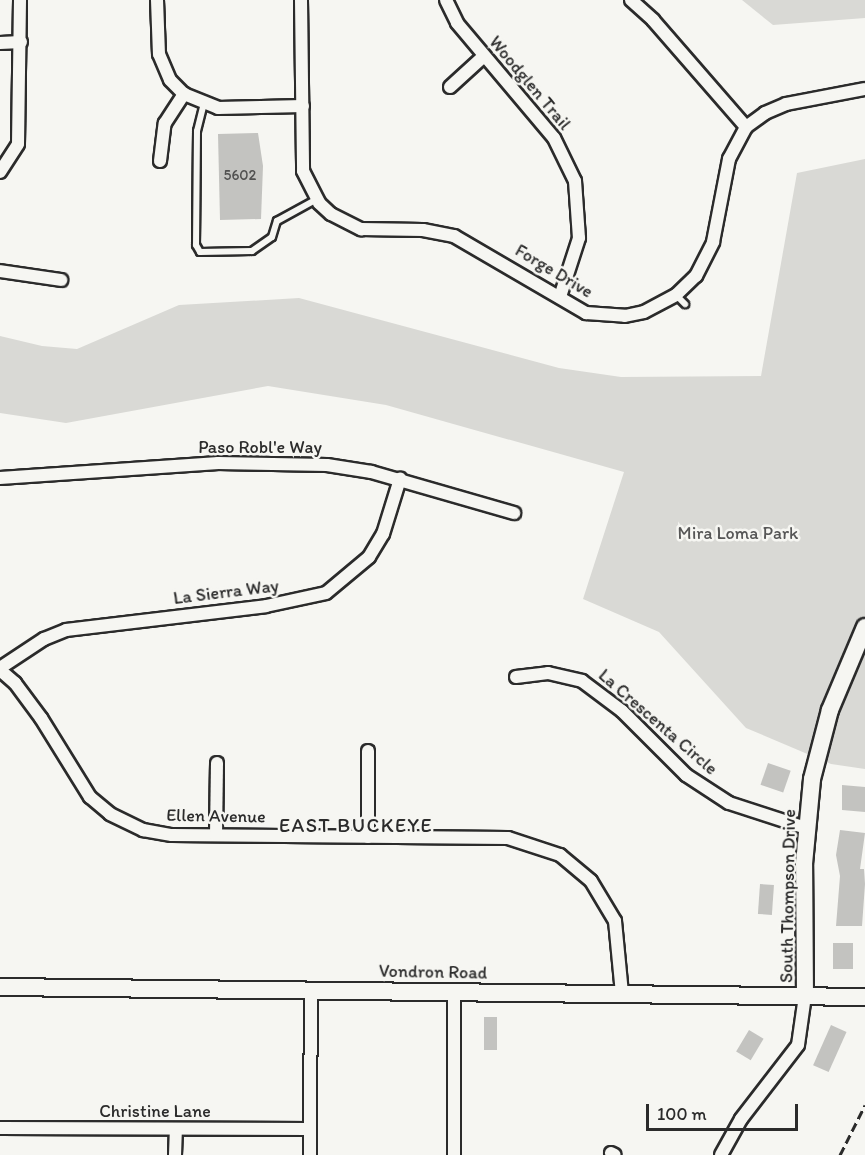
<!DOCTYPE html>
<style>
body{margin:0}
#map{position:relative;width:865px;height:1155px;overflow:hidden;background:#f6f6f2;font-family:Itim,sans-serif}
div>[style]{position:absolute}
.green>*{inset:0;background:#d9d9d5}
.building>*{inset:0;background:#c3c3c0;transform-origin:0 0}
.roads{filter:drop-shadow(2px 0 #2b2b2b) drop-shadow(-2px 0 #2b2b2b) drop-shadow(0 2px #2b2b2b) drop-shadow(0 -2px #2b2b2b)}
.lane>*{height:6px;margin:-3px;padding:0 3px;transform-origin:3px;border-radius:3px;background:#f6f6f2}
.street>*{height:12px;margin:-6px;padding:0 6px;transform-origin:6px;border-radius:6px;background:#f6f6f2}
.secondary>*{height:16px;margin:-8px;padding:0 8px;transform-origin:8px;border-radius:8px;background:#f6f6f2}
.rail>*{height:3px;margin-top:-1.5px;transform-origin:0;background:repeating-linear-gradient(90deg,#2b2b2b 0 9px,transparent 0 13.5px)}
span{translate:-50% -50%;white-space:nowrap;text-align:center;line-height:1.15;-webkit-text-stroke:5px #f6f6f2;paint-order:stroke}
.number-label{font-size:15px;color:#515150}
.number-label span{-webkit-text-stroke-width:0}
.street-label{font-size:18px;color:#2b2b2b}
.park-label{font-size:18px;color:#565656}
.neighbourhood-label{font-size:20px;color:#2b2b2b;letter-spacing:1.5px}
.scale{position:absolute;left:646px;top:1104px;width:152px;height:27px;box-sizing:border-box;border:3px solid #2b2b2b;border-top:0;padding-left:8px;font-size:18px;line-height:21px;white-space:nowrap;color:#2b2b2b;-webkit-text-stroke:4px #f6f6f2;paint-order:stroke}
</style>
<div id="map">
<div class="green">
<div style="clip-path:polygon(742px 0,865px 0,865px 18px,773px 25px)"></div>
<div style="clip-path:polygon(865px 159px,865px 769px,831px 764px,746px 728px,659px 632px,583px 599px,624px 472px,386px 405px,268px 386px,66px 423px,0 413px,0 336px,42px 346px,77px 349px,179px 305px,299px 298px,559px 368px,621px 377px,761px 376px,797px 173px)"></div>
</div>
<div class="building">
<div style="clip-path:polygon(258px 133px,263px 166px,261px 219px,220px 220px,218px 134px)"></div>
<div style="left:768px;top:763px;width:24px;height:23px;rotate:19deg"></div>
<div style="clip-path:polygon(842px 785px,865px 787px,865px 812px,842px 810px)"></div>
<div style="clip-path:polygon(840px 830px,865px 833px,860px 869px,864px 869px,865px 884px,862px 926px,836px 926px,840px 876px,836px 855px)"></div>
<div style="left:760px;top:884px;width:14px;height:30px;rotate:4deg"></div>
<div style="left:833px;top:943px;width:20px;height:26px"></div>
<div style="left:484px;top:1017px;width:13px;height:33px"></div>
<div style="left:831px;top:1025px;width:17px;height:44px;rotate:24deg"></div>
<div style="left:749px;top:1030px;width:17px;height:25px;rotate:31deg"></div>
</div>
<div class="roads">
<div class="lane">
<div style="left:204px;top:103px;width:29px;rotate:104deg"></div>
<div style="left:197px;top:131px;width:114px;rotate:90.5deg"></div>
<div style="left:196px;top:245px;width:8px;rotate:60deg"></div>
<div style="left:200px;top:252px;width:52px;rotate:-1.1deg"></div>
<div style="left:252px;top:251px;width:24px;rotate:-35deg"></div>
<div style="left:272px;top:237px;width:17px;rotate:-73deg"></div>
<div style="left:277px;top:221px;width:46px;rotate:-28.8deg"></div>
<div style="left:676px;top:295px;width:13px;rotate:45deg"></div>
</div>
<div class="street">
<div style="left:157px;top:0;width:54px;rotate:87.9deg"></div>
<div style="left:159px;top:54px;width:28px;rotate:67deg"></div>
<div style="left:170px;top:80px;width:20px;rotate:45deg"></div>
<div style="left:184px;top:94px;width:37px;rotate:22deg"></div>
<div style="left:218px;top:108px;width:85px;rotate:-1.3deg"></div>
<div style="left:301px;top:0;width:171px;rotate:89.3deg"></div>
<div style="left:303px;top:171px;width:36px;rotate:63deg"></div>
<div style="left:319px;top:203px;width:16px;rotate:43deg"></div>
<div style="left:331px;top:214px;width:34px;rotate:27deg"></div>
<div style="left:361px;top:229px;width:62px;rotate:0.9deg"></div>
<div style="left:423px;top:230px;width:32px;rotate:11deg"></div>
<div style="left:454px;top:236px;width:153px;rotate:30.3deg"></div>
<div style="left:586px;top:313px;width:39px;rotate:4deg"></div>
<div style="left:625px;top:316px;width:19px;rotate:-12deg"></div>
<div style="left:644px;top:312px;width:36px;rotate:-28deg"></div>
<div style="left:676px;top:295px;width:28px;rotate:-44deg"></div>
<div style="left:696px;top:276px;width:38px;rotate:-63deg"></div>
<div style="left:713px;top:242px;width:85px;rotate:-79.1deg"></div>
<div style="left:729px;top:159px;width:36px;rotate:-62deg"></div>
<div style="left:746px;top:127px;width:24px;rotate:-36deg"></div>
<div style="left:765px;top:113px;width:23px;rotate:-23deg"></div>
<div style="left:786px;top:104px;width:80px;rotate:-10.8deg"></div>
<div style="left:446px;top:0;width:25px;rotate:64deg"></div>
<div style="left:457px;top:23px;width:150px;rotate:49.9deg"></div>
<div style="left:554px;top:138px;width:48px;rotate:64deg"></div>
<div style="left:575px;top:181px;width:57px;rotate:86deg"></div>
<div style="left:579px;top:238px;width:62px;rotate:107.9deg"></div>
<div style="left:631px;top:0;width:30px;rotate:42deg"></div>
<div style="left:653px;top:20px;width:142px;rotate:49deg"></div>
<div style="left:0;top:43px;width:21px;rotate:-3deg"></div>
<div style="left:450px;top:87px;width:46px;rotate:-42.4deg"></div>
<div style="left:160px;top:161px;width:38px;rotate:-83deg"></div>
<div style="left:165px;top:123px;width:35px;rotate:-57deg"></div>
<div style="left:0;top:172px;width:33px;rotate:-57deg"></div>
<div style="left:18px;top:144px;width:144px;rotate:-89.2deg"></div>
<div style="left:0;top:271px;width:62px;rotate:8.4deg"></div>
<div style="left:0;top:478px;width:219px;rotate:-3.9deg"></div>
<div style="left:218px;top:463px;width:109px;rotate:1.1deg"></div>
<div style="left:327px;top:465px;width:45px;rotate:9deg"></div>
<div style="left:371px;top:472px;width:149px;rotate:16deg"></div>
<div style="left:0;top:668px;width:53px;rotate:-33.4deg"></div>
<div style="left:44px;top:639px;width:24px;rotate:-22deg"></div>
<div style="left:66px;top:630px;width:201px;rotate:-6.8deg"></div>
<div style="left:266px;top:606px;width:61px;rotate:-12.2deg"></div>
<div style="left:326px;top:593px;width:56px;rotate:-39.9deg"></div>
<div style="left:369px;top:557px;width:27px;rotate:-59deg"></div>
<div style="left:383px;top:534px;width:58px;rotate:-72.8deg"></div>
<div style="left:0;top:670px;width:20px;rotate:41deg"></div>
<div style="left:15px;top:683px;width:44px;rotate:53.4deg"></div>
<div style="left:41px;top:718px;width:93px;rotate:58.2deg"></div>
<div style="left:90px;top:797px;width:26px;rotate:40deg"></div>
<div style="left:110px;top:814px;width:37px;rotate:26deg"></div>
<div style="left:143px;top:830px;width:29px;rotate:10deg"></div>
<div style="left:172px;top:835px;width:336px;rotate:0.5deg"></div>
<div style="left:508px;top:838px;width:55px;rotate:18.1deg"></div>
<div style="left:560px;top:855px;width:40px;rotate:40deg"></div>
<div style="left:591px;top:881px;width:47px;rotate:59deg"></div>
<div style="left:615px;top:921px;width:73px;rotate:84.5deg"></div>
<div style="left:516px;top:677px;width:32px;rotate:-7deg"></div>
<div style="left:548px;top:673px;width:35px;rotate:13deg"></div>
<div style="left:582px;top:681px;width:50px;rotate:36.9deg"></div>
<div style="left:622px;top:711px;width:91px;rotate:45deg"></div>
<div style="left:686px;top:775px;width:51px;rotate:33.1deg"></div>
<div style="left:729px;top:803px;width:81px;rotate:18deg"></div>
<div style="left:216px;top:835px;width:72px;rotate:-89.2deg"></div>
<div style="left:368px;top:837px;width:86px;rotate:-90deg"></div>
<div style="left:454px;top:992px;width:163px;rotate:90deg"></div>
<div style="left:0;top:1128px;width:310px;rotate:0.2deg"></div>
<div style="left:611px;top:1153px;width:4px;rotate:27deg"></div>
<div style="left:175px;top:1155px;width:26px;rotate:-88deg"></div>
<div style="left:310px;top:1155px;width:164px;rotate:-89.7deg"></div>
<div style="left:721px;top:1155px;width:41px;rotate:-60.9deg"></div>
<div style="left:741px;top:1119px;width:93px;rotate:-52.4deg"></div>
<div style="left:798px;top:1045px;width:49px;rotate:-81.9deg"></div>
</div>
<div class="secondary">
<div style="left:0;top:987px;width:865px;rotate:0.66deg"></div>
<div style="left:805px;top:996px;width:132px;rotate:-90.4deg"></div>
<div style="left:804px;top:864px;width:85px;rotate:-84.6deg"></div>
<div style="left:812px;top:779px;width:71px;rotate:-75.4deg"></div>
<div style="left:830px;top:710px;width:90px;rotate:-67.1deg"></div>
</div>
</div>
<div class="rail">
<div style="left:840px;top:1155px;width:56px;rotate:-63.4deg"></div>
</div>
<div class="number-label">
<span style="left:240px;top:176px">5602</span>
</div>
<div class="street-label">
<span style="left:530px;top:83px;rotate:50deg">Woodglen Trail</span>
<span style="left:554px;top:271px;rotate:31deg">Forge Drive</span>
<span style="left:260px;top:447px">Paso Robl'e Way</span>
<span style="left:226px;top:592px;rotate:-7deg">La Sierra Way</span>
<span style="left:658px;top:722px;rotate:41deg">La Crescenta Circle</span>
<span style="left:216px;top:816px;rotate:1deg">Ellen Avenue</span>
<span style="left:788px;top:896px;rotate:-89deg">South Thompson Drive</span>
<span style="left:433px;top:972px;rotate:1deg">Vondron Road</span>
<span style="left:155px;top:1111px">Christine Lane</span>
</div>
<div class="park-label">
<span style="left:738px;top:533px">Mira Loma Park</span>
</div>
<div class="neighbourhood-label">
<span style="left:356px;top:825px">EAST BUCKEYE</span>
</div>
<div class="scale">100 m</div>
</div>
